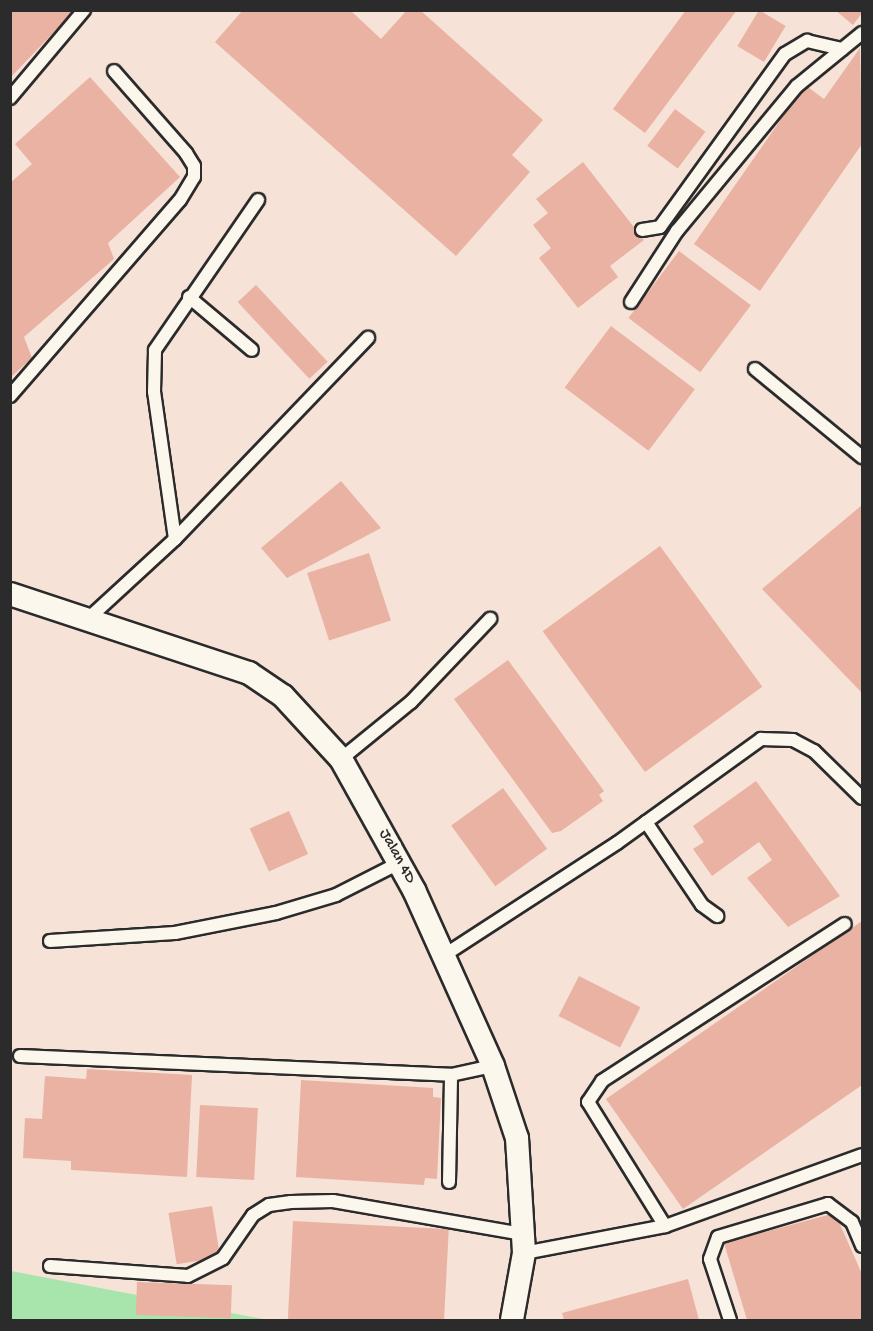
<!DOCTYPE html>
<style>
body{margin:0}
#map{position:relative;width:873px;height:1331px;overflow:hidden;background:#fbf7ec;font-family:"Gochi Hand",sans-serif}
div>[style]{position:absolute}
.built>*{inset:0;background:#f6e2d6;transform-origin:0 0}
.green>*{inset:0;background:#a7e5ad}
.building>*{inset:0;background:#eab2a2;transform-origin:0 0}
.roads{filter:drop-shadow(2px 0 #2b2b2b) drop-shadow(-2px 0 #2b2b2b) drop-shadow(0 2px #2b2b2b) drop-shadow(0 -2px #2b2b2b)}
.service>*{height:12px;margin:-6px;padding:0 6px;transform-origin:6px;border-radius:6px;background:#fbf7ec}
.minor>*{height:22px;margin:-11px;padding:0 11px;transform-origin:11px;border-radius:11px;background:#fbf7ec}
span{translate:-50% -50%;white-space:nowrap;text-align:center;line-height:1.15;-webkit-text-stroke:6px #fbf7ec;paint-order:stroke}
.street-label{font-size:16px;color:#2b2b2b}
.frame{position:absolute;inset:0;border:12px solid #2b2b2b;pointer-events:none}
</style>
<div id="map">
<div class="built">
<div style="left:11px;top:11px;width:851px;height:1309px"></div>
</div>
<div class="green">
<div style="clip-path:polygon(11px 1271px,268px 1320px,11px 1320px)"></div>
</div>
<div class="building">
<div style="clip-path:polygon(10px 10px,75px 10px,10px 78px)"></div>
<div style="clip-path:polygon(243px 10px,350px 10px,381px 39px,407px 10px,420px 10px,543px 120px,512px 155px,530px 172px,456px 256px,215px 42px)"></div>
<div style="clip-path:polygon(686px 10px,737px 10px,645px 133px,613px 109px)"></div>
<div style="left:759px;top:10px;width:31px;height:42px;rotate:31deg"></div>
<div style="clip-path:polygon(835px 10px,862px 10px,862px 13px,853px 25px)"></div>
<div style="clip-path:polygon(860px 48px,862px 144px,760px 291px,694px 244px,805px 85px,824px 99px)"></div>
<div style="clip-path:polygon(90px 77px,180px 177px,108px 243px,114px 259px,24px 337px,32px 358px,10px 378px,10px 183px,32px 164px,15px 144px)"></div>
<div style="left:675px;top:109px;width:38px;height:46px;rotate:37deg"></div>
<div style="clip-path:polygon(583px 162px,644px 240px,610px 266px,618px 277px,578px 308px,539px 258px,551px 248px,533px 225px,548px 213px,536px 199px)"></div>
<div style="left:679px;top:251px;width:90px;height:84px;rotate:37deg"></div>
<div style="left:256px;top:285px;width:105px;height:25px;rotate:47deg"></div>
<div style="left:611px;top:326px;width:105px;height:77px;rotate:37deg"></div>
<div style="clip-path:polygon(341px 481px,381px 528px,287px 578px,261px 548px)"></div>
<div style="clip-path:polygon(862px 505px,862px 693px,762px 589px)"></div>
<div style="left:660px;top:546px;width:174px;height:145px;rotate:54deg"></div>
<div style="left:369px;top:553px;width:71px;height:65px;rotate:72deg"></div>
<div style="clip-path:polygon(508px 660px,604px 791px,599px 795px,603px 801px,561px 831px,552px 833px,454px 699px)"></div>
<div style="clip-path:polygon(756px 781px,840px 896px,788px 927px,747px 878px,772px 860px,759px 842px,712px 876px,693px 849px,704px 842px,693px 826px)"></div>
<div style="left:503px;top:788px;width:75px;height:64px;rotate:54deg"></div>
<div style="left:289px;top:811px;width:47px;height:43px;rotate:66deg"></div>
<div style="clip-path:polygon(862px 921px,862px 1085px,683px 1209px,606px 1099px)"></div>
<div style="left:579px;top:976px;width:69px;height:45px;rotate:27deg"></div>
<div style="clip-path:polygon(87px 1069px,192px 1075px,187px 1177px,71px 1170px,71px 1161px,23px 1158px,25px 1118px,42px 1119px,45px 1076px,86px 1079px)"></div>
<div style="clip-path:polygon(301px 1080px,433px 1088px,433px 1097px,441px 1098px,437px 1179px,425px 1178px,424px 1185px,296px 1177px)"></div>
<div style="left:200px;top:1105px;width:58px;height:72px;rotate:3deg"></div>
<div style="left:212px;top:1206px;width:52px;height:44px;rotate:81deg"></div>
<div style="clip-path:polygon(835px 1213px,862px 1274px,862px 1320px,747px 1320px,724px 1243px)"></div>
<div style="left:293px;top:1221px;width:156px;height:99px;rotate:3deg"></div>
<div style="clip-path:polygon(688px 1279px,699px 1320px,564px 1320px,562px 1313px)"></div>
<div style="left:137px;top:1282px;width:95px;height:33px;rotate:2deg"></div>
</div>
<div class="roads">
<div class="service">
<div style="left:10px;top:98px;width:115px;rotate:-49.9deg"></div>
<div style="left:642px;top:230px;width:18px;rotate:-9deg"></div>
<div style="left:660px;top:227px;width:213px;rotate:-54.2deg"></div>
<div style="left:785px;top:54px;width:26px;rotate:-31deg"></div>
<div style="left:807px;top:41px;width:36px;rotate:13deg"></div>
<div style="left:189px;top:297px;width:82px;rotate:40.1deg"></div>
<div style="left:631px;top:302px;width:85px;rotate:-57.1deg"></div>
<div style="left:677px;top:231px;width:188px;rotate:-50.4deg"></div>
<div style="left:797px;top:86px;width:84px;rotate:-39.2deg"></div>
<div style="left:755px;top:369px;width:139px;rotate:39.4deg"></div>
<div style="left:10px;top:396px;width:259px;rotate:-49.1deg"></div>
<div style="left:180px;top:200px;width:27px;rotate:-59deg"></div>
<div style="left:194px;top:177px;width:11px;rotate:-90deg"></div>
<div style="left:194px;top:166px;width:15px;rotate:-122deg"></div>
<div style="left:186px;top:153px;width:109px;rotate:-131.3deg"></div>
<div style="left:175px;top:539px;width:148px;rotate:-98.1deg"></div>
<div style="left:154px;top:392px;width:42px;rotate:-88.6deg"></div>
<div style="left:155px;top:350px;width:182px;rotate:-55.5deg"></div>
<div style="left:89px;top:618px;width:117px;rotate:-42.6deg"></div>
<div style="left:175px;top:539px;width:279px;rotate:-46.2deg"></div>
<div style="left:341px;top:759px;width:90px;rotate:-39.2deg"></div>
<div style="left:411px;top:702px;width:115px;rotate:-46.4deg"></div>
<div style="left:646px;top:822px;width:100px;rotate:56deg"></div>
<div style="left:702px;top:905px;width:19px;rotate:36deg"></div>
<div style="left:50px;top:941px;width:125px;rotate:-3.7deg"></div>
<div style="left:175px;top:933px;width:103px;rotate:-11.2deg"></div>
<div style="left:276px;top:913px;width:63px;rotate:-16.7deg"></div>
<div style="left:336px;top:895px;width:71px;rotate:-26.9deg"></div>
<div style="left:443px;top:956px;width:207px;rotate:-33deg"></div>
<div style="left:617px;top:843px;width:178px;rotate:-35.8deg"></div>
<div style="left:761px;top:739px;width:32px;rotate:2deg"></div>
<div style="left:793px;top:740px;width:24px;rotate:28deg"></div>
<div style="left:814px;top:751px;width:67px;rotate:44.4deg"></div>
<div style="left:20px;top:1056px;width:431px;rotate:2.5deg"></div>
<div style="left:451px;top:1075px;width:43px;rotate:-12.1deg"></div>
<div style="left:449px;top:1182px;width:107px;rotate:-88.9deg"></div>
<div style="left:665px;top:1226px;width:146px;rotate:-121.8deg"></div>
<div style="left:588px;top:1102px;width:25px;rotate:-56deg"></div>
<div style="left:602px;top:1081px;width:289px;rotate:-32.9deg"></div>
<div style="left:524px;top:1253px;width:144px;rotate:-10.8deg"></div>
<div style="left:665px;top:1226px;width:209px;rotate:-19.8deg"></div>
<div style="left:50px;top:1266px;width:138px;rotate:4.1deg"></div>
<div style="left:188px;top:1276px;width:39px;rotate:-27deg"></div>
<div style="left:223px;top:1258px;width:52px;rotate:-55.1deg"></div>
<div style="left:253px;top:1215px;width:19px;rotate:-32deg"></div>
<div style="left:269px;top:1205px;width:22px;rotate:-8deg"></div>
<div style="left:291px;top:1202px;width:42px;rotate:-1.4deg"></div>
<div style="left:333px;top:1201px;width:193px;rotate:9.9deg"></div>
<div style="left:730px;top:1320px;width:64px;rotate:-108.2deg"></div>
<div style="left:710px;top:1259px;width:23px;rotate:-70deg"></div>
<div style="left:718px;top:1237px;width:115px;rotate:-16.7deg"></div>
<div style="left:828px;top:1204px;width:30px;rotate:37deg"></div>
<div style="left:852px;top:1222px;width:26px;rotate:67deg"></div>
</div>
<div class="minor">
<div style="left:10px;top:594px;width:252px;rotate:18.3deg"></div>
<div style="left:249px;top:673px;width:41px;rotate:34.1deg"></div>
<div style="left:283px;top:696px;width:86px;rotate:47.4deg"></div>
<div style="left:341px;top:759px;width:150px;rotate:60.9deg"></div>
<div style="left:414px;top:890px;width:193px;rotate:65.8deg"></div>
<div style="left:493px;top:1066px;width:76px;rotate:71.6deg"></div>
<div style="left:517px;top:1138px;width:115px;rotate:86.5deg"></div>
<div style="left:524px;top:1253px;width:68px;rotate:100.2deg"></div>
</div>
</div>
<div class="street-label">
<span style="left:396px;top:857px;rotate:61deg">Jalan 4D</span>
</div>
<div class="frame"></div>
</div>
